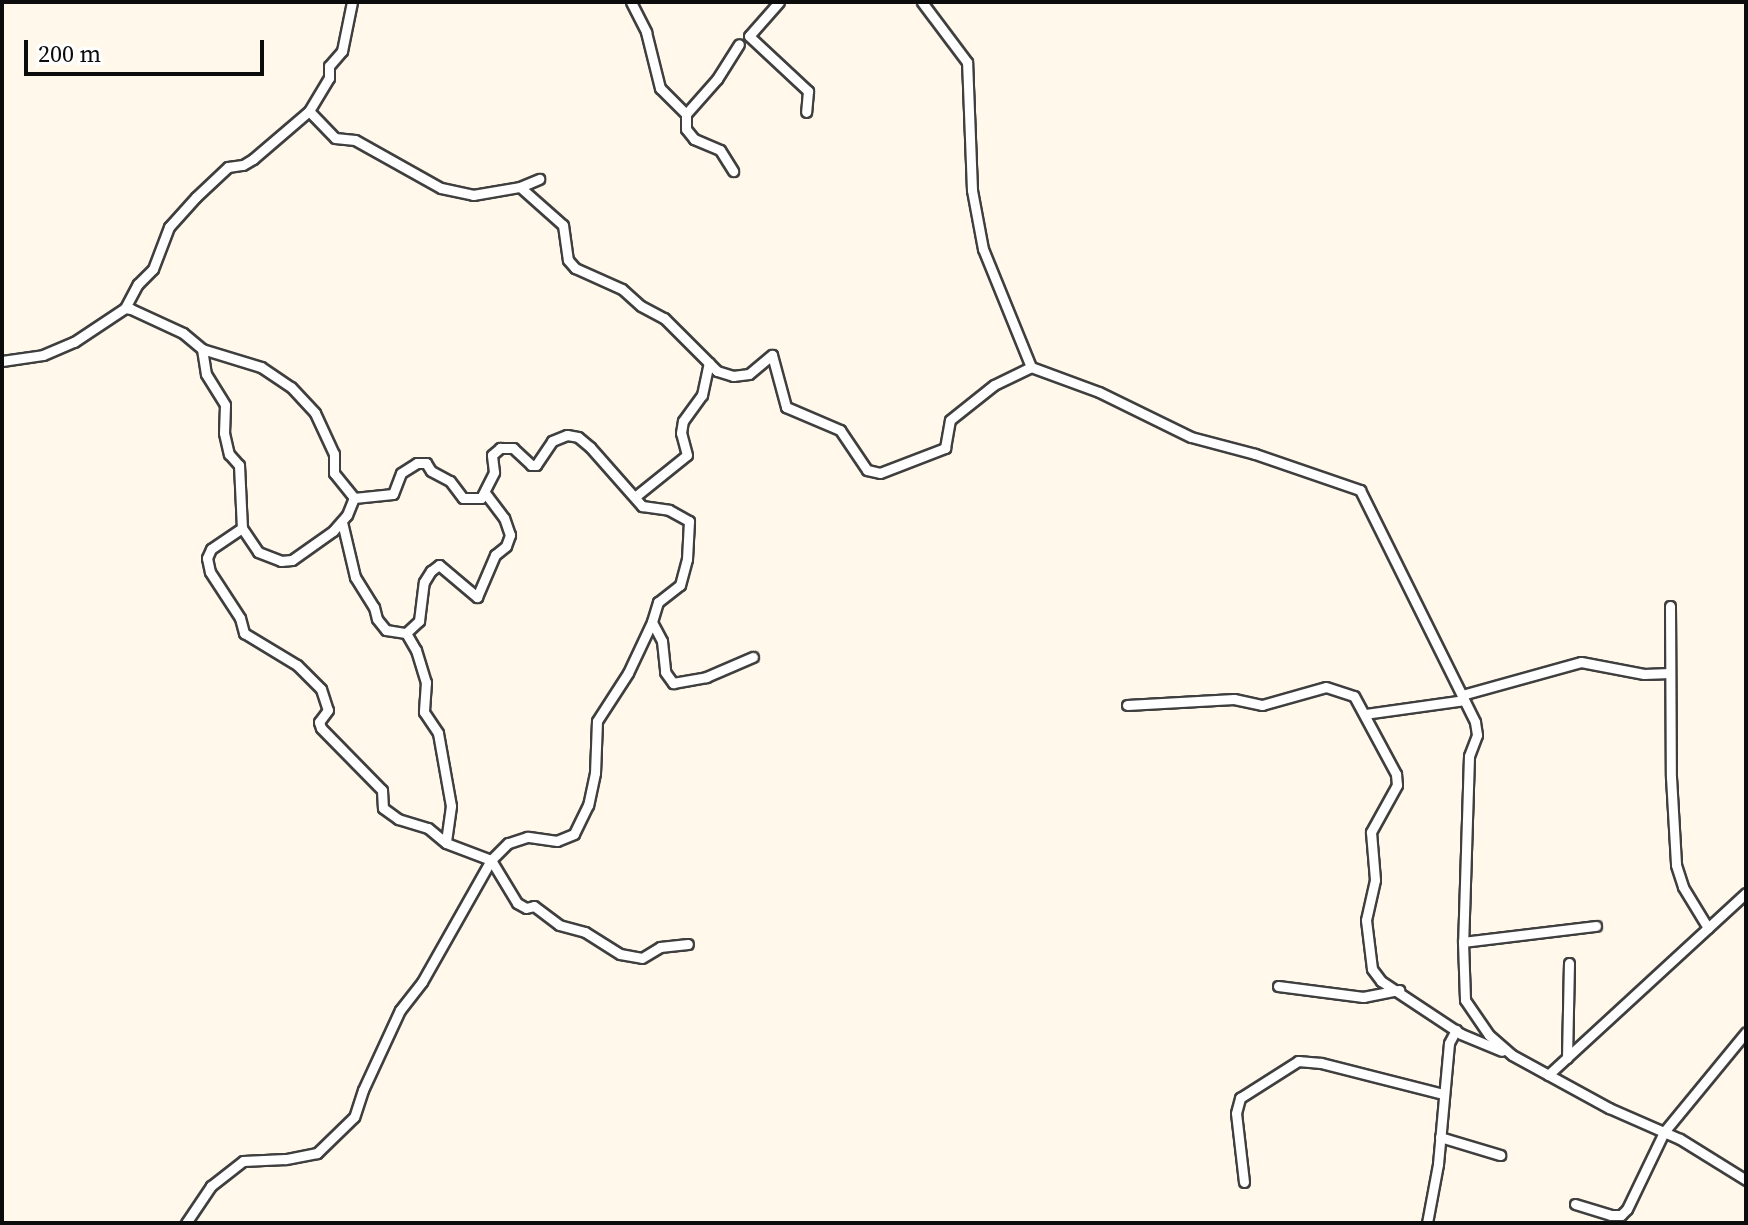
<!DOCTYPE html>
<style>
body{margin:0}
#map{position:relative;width:1748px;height:1225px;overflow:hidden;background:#fff8eb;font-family:"Source Serif 4",serif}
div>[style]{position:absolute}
.roads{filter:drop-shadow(2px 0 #3f3f3f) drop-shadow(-2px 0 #3f3f3f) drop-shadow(0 2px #3f3f3f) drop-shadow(0 -2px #3f3f3f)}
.minor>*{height:9px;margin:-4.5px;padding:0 4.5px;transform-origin:4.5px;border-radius:4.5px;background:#fff}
span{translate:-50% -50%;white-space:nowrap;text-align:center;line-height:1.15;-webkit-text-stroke:8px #fff;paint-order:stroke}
.frame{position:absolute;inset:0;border:4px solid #0c0c0c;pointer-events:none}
.scale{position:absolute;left:24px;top:40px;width:240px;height:36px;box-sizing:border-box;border:4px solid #0c0c0c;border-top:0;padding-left:10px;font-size:24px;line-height:28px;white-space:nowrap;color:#0c0c0c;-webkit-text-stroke:6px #fff;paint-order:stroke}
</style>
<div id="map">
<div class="roads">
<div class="minor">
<div style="left:631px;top:2px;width:34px;rotate:63deg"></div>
<div style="left:646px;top:32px;width:58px;rotate:76deg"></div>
<div style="left:660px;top:88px;width:37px;rotate:45deg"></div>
<div style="left:686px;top:114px;width:15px;rotate:90deg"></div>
<div style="left:686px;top:129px;width:13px;rotate:51deg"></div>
<div style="left:694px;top:139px;width:28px;rotate:23deg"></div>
<div style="left:720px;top:150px;width:25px;rotate:58deg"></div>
<div style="left:779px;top:2px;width:45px;rotate:131.4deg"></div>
<div style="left:749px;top:36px;width:81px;rotate:43deg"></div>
<div style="left:808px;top:91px;width:21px;rotate:95deg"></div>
<div style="left:309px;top:111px;width:37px;rotate:46deg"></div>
<div style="left:335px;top:138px;width:20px;rotate:6deg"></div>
<div style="left:355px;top:140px;width:98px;rotate:29.2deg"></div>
<div style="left:441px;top:188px;width:33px;rotate:12deg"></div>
<div style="left:473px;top:195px;width:48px;rotate:-9.7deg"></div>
<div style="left:520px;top:187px;width:21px;rotate:-23deg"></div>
<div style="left:686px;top:114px;width:47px;rotate:-48.5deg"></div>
<div style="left:717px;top:79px;width:41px;rotate:-57.8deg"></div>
<div style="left:520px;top:187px;width:57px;rotate:41.5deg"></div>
<div style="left:563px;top:225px;width:35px;rotate:82deg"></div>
<div style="left:568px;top:260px;width:11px;rotate:49deg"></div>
<div style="left:575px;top:268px;width:51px;rotate:24.1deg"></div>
<div style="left:622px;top:289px;width:25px;rotate:42deg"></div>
<div style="left:641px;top:306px;width:26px;rotate:28deg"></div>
<div style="left:664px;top:318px;width:75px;rotate:45deg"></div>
<div style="left:717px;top:371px;width:17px;rotate:17deg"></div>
<div style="left:733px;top:376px;width:16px;rotate:-7deg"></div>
<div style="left:749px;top:374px;width:30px;rotate:-40deg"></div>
<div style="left:772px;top:355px;width:54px;rotate:74.9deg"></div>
<div style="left:786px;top:407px;width:59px;rotate:23.1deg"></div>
<div style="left:840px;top:430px;width:48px;rotate:56deg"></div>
<div style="left:867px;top:470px;width:13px;rotate:13deg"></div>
<div style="left:880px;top:473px;width:70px;rotate:-21deg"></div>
<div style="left:945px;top:448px;width:28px;rotate:-80deg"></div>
<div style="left:950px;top:420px;width:56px;rotate:-38.5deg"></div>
<div style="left:994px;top:385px;width:41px;rotate:-25.9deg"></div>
<div style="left:1031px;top:367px;width:127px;rotate:-112.1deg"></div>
<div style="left:983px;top:249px;width:60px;rotate:-100.6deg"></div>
<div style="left:972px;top:190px;width:128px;rotate:-92.2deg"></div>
<div style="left:967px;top:62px;width:75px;rotate:-126.9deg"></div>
<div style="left:125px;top:308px;width:27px;rotate:-62deg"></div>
<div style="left:138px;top:284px;width:21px;rotate:-45deg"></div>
<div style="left:153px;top:269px;width:45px;rotate:-69.1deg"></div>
<div style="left:169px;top:227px;width:40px;rotate:-48deg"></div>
<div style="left:196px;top:197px;width:44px;rotate:-43.2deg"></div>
<div style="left:228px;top:167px;width:15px;rotate:-8deg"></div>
<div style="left:243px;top:165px;width:12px;rotate:-31deg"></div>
<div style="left:253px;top:159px;width:74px;rotate:-40.6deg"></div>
<div style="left:309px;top:111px;width:39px;rotate:-59deg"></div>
<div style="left:329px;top:78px;width:12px;rotate:-90deg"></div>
<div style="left:329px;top:66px;width:20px;rotate:-49deg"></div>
<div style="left:342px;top:51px;width:50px;rotate:-78.5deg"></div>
<div style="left:202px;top:349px;width:25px;rotate:81deg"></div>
<div style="left:206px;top:374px;width:36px;rotate:58deg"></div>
<div style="left:225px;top:405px;width:28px;rotate:92deg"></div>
<div style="left:224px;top:433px;width:22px;rotate:77deg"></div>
<div style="left:229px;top:454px;width:15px;rotate:48deg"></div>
<div style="left:239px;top:465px;width:63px;rotate:87.3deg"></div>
<div style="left:242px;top:528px;width:29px;rotate:56deg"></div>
<div style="left:258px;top:552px;width:25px;rotate:21deg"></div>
<div style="left:281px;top:561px;width:11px;rotate:-5deg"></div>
<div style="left:292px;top:560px;width:50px;rotate:-35.3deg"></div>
<div style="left:333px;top:531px;width:21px;rotate:-49deg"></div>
<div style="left:347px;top:515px;width:18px;rotate:-68deg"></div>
<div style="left:2px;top:361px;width:41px;rotate:-8.3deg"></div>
<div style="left:43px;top:355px;width:34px;rotate:-23deg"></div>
<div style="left:74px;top:342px;width:61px;rotate:-33.7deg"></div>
<div style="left:125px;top:308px;width:6px;rotate:9deg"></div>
<div style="left:131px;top:309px;width:57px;rotate:24.8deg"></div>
<div style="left:183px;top:333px;width:25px;rotate:40deg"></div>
<div style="left:202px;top:349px;width:62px;rotate:17deg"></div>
<div style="left:261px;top:367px;width:36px;rotate:34deg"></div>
<div style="left:291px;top:387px;width:35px;rotate:47deg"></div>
<div style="left:315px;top:413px;width:45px;rotate:65.1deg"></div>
<div style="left:334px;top:454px;width:19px;rotate:90deg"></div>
<div style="left:334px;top:473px;width:32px;rotate:51deg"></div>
<div style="left:354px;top:498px;width:39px;rotate:-6deg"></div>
<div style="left:393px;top:494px;width:22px;rotate:-69deg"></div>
<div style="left:401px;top:473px;width:19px;rotate:-32deg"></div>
<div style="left:417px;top:463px;width:9px"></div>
<div style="left:426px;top:463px;width:9px;rotate:58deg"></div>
<div style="left:431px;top:471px;width:21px;rotate:28deg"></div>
<div style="left:450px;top:481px;width:21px;rotate:53deg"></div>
<div style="left:463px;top:498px;width:18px"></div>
<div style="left:481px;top:498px;width:29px;rotate:-63deg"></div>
<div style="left:494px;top:472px;width:17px;rotate:-97deg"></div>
<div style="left:492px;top:455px;width:11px;rotate:-41deg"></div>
<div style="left:500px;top:448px;width:13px"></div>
<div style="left:513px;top:448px;width:25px;rotate:43deg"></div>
<div style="left:531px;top:465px;width:5px"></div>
<div style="left:536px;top:465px;width:29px;rotate:-56deg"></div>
<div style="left:552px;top:441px;width:16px;rotate:-22deg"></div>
<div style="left:567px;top:435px;width:11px;rotate:10deg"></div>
<div style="left:578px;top:437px;width:16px;rotate:40deg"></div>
<div style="left:590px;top:447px;width:79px;rotate:48.6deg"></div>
<div style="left:642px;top:506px;width:27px;rotate:8deg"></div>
<div style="left:669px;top:510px;width:23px;rotate:29deg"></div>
<div style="left:689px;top:521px;width:38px;rotate:93deg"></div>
<div style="left:687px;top:559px;width:27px;rotate:105deg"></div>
<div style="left:680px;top:585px;width:28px;rotate:142deg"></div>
<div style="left:658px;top:602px;width:21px;rotate:107deg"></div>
<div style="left:652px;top:622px;width:56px;rotate:115.2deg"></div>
<div style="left:628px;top:673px;width:57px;rotate:122.9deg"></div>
<div style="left:597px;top:721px;width:52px;rotate:92.2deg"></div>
<div style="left:595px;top:773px;width:33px;rotate:102deg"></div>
<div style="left:588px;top:805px;width:32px;rotate:116deg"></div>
<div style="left:574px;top:834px;width:18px;rotate:158deg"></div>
<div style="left:557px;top:841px;width:30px;rotate:-172deg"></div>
<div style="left:527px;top:837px;width:20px;rotate:162deg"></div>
<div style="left:508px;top:843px;width:24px;rotate:135deg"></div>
<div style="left:491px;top:860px;width:140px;rotate:119.5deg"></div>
<div style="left:422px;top:982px;width:36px;rotate:128deg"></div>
<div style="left:400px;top:1010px;width:88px;rotate:114.8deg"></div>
<div style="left:363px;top:1090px;width:28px;rotate:108deg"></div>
<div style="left:354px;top:1117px;width:52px;rotate:135.8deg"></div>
<div style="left:317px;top:1153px;width:33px;rotate:169deg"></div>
<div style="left:285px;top:1159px;width:42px;rotate:177.3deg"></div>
<div style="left:243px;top:1161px;width:41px;rotate:142deg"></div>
<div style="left:211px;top:1186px;width:45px;rotate:124deg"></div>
<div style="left:1031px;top:367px;width:72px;rotate:20.2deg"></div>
<div style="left:1099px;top:392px;width:102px;rotate:26.1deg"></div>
<div style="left:1191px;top:437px;width:66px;rotate:14.9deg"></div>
<div style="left:1255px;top:454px;width:111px;rotate:18.9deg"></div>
<div style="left:1360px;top:490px;width:259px;rotate:63.6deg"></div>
<div style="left:1475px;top:722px;width:13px;rotate:81deg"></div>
<div style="left:1477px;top:735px;width:22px;rotate:111deg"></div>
<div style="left:1469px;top:756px;width:186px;rotate:91.8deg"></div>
<div style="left:1463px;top:942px;width:58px;rotate:88deg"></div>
<div style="left:1465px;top:1000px;width:42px;rotate:55.6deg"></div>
<div style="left:1489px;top:1035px;width:30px;rotate:41deg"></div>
<div style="left:1512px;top:1055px;width:111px;rotate:28.7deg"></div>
<div style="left:1609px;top:1108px;width:77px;rotate:23.6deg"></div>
<div style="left:1680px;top:1139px;width:78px;rotate:31.8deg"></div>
<div style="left:636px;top:496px;width:65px;rotate:-38.8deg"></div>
<div style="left:687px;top:455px;width:23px;rotate:-105deg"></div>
<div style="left:681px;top:433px;width:12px;rotate:-81deg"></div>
<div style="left:683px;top:421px;width:32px;rotate:-54deg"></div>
<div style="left:702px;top:395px;width:33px;rotate:-78deg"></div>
<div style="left:342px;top:522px;width:57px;rotate:76.7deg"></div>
<div style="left:355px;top:577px;width:36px;rotate:58deg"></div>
<div style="left:374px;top:607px;width:12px;rotate:76deg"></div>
<div style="left:377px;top:619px;width:14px;rotate:51deg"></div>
<div style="left:386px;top:630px;width:20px;rotate:9deg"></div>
<div style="left:406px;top:633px;width:18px;rotate:-43deg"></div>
<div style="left:419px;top:621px;width:39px;rotate:-83deg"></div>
<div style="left:424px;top:582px;width:13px;rotate:-58deg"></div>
<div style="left:431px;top:571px;width:10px;rotate:-37deg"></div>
<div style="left:439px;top:565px;width:50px;rotate:40.1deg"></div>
<div style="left:477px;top:597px;width:46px;rotate:-66.8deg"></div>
<div style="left:495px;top:555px;width:14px;rotate:-39deg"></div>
<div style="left:506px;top:546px;width:12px;rotate:-70deg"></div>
<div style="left:510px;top:535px;width:18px;rotate:-109deg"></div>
<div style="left:504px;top:518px;width:31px;rotate:-127deg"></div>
<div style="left:242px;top:528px;width:37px;rotate:146deg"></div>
<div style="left:211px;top:549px;width:10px;rotate:114deg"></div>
<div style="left:207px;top:558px;width:14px;rotate:78deg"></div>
<div style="left:210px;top:572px;width:55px;rotate:56.9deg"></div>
<div style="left:240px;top:618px;width:16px;rotate:75deg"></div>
<div style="left:244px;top:633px;width:62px;rotate:31.1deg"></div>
<div style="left:297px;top:665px;width:34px;rotate:45deg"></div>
<div style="left:321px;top:689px;width:22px;rotate:72deg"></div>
<div style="left:328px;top:710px;width:15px;rotate:127deg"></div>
<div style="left:319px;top:722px;width:6px;rotate:72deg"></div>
<div style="left:321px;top:728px;width:87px;rotate:45.5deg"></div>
<div style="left:382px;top:790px;width:18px;rotate:87deg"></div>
<div style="left:383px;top:808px;width:19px;rotate:36deg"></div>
<div style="left:398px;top:819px;width:31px;rotate:17deg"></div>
<div style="left:428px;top:828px;width:23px;rotate:40deg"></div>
<div style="left:446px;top:843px;width:48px;rotate:20.7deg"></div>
<div style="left:491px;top:860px;width:50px;rotate:58.8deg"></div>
<div style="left:517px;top:903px;width:10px;rotate:29deg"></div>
<div style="left:526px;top:908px;width:8px;rotate:-14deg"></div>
<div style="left:534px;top:906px;width:31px;rotate:37deg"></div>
<div style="left:559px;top:925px;width:27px;rotate:15deg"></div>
<div style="left:585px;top:932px;width:41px;rotate:32.2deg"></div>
<div style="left:620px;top:954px;width:22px;rotate:10deg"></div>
<div style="left:642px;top:958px;width:21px;rotate:-31deg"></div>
<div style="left:660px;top:947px;width:28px;rotate:-6deg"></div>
<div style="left:1670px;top:606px;width:171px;rotate:89.7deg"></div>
<div style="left:1671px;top:777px;width:88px;rotate:86.7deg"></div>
<div style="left:1676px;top:865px;width:23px;rotate:72deg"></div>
<div style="left:1683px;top:887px;width:48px;rotate:58.6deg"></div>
<div style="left:652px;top:622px;width:21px;rotate:62deg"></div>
<div style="left:662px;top:641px;width:31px;rotate:84deg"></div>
<div style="left:665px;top:672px;width:14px;rotate:54deg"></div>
<div style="left:673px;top:683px;width:34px;rotate:-10deg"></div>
<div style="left:706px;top:677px;width:51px;rotate:-23.1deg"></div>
<div style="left:406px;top:633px;width:20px;rotate:60deg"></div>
<div style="left:416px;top:650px;width:34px;rotate:73deg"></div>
<div style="left:426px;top:682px;width:30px;rotate:94deg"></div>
<div style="left:424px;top:712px;width:25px;rotate:56deg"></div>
<div style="left:438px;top:733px;width:74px;rotate:79.9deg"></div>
<div style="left:451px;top:806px;width:37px;rotate:98deg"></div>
<div style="left:1462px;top:695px;width:123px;rotate:-15.5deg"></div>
<div style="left:1581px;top:662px;width:64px;rotate:10.8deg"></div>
<div style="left:1644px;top:674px;width:26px;rotate:-2deg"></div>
<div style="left:1127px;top:705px;width:107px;rotate:-3.2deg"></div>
<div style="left:1234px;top:699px;width:29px;rotate:12deg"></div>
<div style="left:1262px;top:705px;width:66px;rotate:-15.7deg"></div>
<div style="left:1326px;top:687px;width:29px;rotate:18deg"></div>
<div style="left:1354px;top:696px;width:89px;rotate:61.7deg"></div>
<div style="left:1396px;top:774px;width:11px;rotate:85deg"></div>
<div style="left:1397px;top:785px;width:54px;rotate:119deg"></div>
<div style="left:1371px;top:832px;width:48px;rotate:85.2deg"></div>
<div style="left:1375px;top:880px;width:41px;rotate:102.7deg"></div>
<div style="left:1366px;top:920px;width:49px;rotate:83deg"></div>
<div style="left:1372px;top:969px;width:15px;rotate:53deg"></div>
<div style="left:1381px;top:981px;width:96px;rotate:33.5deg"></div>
<div style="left:1461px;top:1034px;width:44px;rotate:22.5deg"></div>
<div style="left:1365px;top:714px;width:100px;rotate:-8deg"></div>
<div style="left:1463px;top:942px;width:134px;rotate:-6.9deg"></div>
<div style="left:1278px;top:986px;width:86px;rotate:7.4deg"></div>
<div style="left:1363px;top:997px;width:37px;rotate:-11deg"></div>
<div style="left:1567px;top:1058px;width:95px;rotate:-88.8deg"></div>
<div style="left:1548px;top:1075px;width:269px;rotate:-42.6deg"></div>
<div style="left:1440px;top:1137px;width:63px;rotate:16.7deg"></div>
<div style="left:1244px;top:1182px;width:69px;rotate:-96.6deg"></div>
<div style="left:1236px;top:1113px;width:16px;rotate:-75deg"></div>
<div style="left:1240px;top:1098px;width:69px;rotate:-32.5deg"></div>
<div style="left:1298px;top:1061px;width:23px;rotate:5deg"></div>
<div style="left:1321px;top:1063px;width:126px;rotate:14.3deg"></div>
<div style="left:1575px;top:1204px;width:38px;rotate:17deg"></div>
<div style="left:1611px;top:1215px;width:10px"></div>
<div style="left:1621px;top:1215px;width:8px;rotate:-45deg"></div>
<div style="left:1627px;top:1209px;width:85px;rotate:-64.3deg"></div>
<div style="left:1664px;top:1132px;width:129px;rotate:-50.6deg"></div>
<div style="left:1427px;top:1223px;width:60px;rotate:-79.4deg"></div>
<div style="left:1438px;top:1164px;width:121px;rotate:-84.8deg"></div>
<div style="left:1449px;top:1043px;width:15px;rotate:-62deg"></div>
</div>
</div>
<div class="frame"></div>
<div class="scale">200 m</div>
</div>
